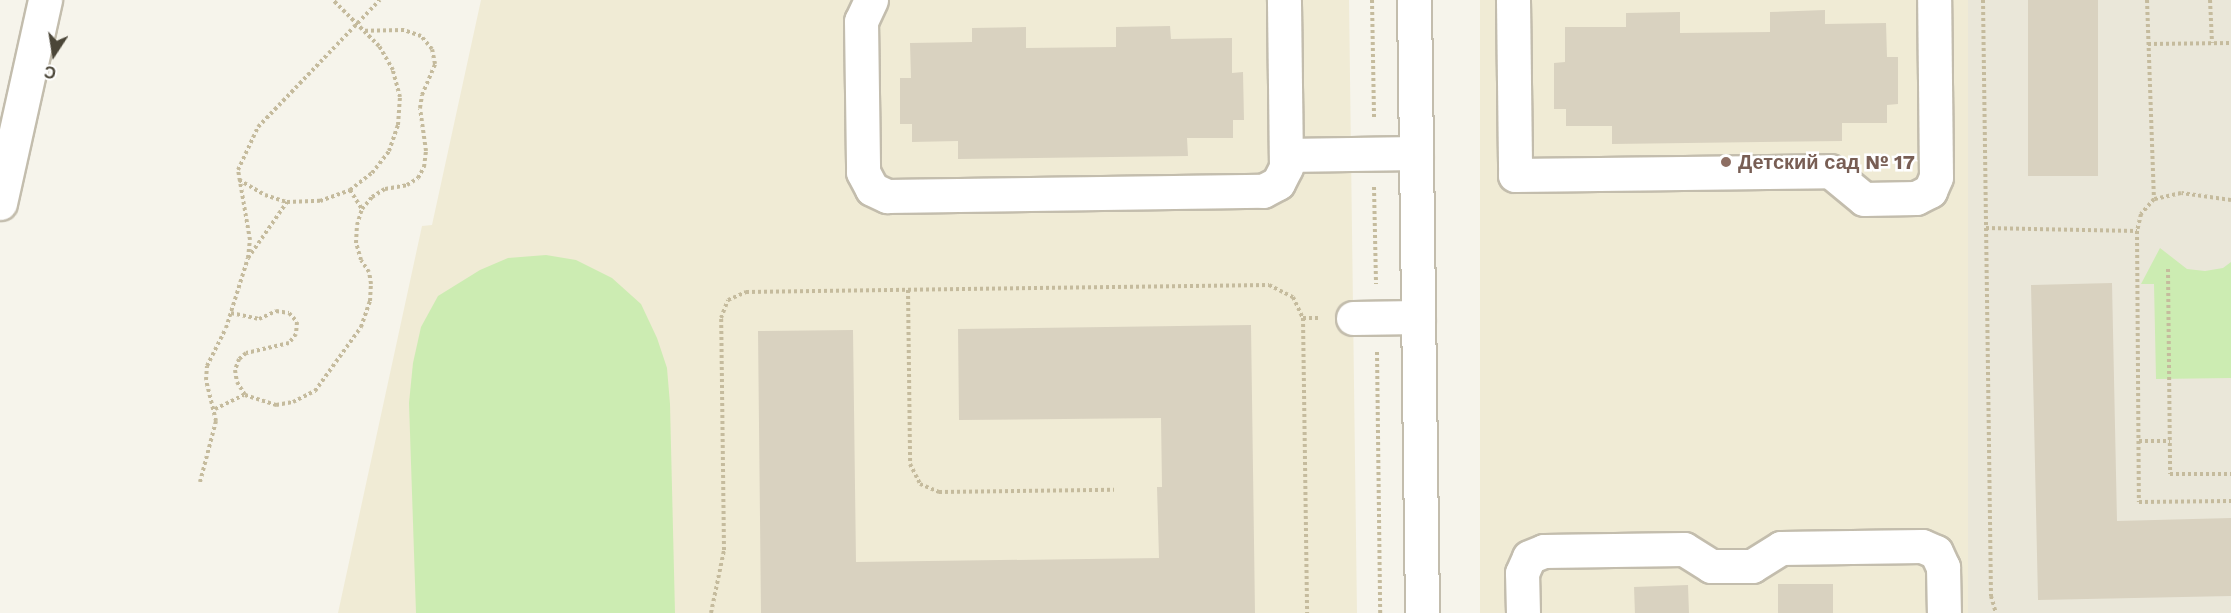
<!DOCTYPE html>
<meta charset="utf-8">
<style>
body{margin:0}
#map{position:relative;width:2231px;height:613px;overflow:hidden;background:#f6f4eb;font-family:"Work Sans",sans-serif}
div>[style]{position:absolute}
.residential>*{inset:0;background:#eae7d9;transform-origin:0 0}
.education>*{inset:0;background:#f0ebd5;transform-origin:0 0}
.green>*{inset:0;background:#ccecb2}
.building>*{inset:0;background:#d9d2c0;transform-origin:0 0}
.path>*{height:4px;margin-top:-2px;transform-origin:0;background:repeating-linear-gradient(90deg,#c5bb9d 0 3px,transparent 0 6px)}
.roads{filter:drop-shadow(2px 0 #c3bdad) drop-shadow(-2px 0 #c3bdad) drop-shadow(0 2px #c3bdad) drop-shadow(0 -2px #c3bdad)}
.minor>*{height:33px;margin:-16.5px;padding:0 16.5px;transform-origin:16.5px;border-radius:16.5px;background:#fff}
.dots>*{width:16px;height:16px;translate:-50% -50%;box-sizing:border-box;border:3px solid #fff;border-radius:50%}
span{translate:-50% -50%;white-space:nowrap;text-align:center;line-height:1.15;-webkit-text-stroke:5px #fff;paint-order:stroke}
.education-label{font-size:20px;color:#785e54;font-weight:700}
.left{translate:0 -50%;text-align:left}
.north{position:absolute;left:24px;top:24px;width:60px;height:60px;-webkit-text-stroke:4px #fff;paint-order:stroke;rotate:192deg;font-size:16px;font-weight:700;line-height:24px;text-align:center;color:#4b4638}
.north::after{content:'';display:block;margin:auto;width:21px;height:27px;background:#4b4638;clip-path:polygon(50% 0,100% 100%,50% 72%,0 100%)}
</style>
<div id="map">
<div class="residential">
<div style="left:1968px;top:0;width:263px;height:613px"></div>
</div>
<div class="education">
<div style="clip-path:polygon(481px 0,1349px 0,1357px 613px,338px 613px,422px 226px,432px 225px)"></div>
<div style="left:1480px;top:0;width:488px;height:613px"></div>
</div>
<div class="green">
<div style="clip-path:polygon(2160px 248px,2187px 269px,2205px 271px,2223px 268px,2231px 262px,2231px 378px,2156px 379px,2154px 284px,2141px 284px)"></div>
<div style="clip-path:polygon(546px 255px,576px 260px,612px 278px,641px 304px,657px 338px,667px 368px,670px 404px,675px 613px,416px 613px,409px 403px,413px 363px,421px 327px,438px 296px,480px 270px,508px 258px)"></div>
</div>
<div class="building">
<div style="left:2028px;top:0;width:70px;height:176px"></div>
<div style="clip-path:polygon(1825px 10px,1825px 24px,1886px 23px,1887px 57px,1898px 57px,1898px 104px,1887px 105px,1887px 123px,1842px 123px,1842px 141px,1612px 144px,1612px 126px,1566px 126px,1566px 109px,1554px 109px,1554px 63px,1565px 62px,1565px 27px,1626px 27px,1626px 13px,1680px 12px,1680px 33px,1770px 32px,1770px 12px)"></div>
<div style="clip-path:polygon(1170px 26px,1171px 39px,1232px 38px,1232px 73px,1243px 72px,1244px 120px,1233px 120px,1233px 138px,1187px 138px,1188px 156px,958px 159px,958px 141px,912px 142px,912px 124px,900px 124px,900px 78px,911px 78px,910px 43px,972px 42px,972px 28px,1026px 27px,1026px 48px,1116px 47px,1116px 27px)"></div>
<div style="clip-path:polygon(2112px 283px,2117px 521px,2231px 518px,2231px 596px,2038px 600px,2031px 285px)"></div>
<div style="clip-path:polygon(1251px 325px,1255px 613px,761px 613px,758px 331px,853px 330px,856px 562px,1159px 558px,1157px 487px,1162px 487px,1161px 418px,959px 420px,958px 329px)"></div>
<div style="left:1778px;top:584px;width:55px;height:29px"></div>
<div style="left:1688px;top:585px;width:28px;height:54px;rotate:88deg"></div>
</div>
<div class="path">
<div style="left:1372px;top:0;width:119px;rotate:89deg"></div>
<div style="left:1983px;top:0;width:596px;rotate:89.23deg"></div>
<div style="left:1991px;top:596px;width:18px;rotate:74deg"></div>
<div style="left:2147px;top:0;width:199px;rotate:88deg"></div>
<div style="left:2210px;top:0;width:43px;rotate:87.3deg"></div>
<div style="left:2148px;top:44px;width:83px;rotate:-0.7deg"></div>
<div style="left:239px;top:180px;width:30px;rotate:30deg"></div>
<div style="left:265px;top:195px;width:23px;rotate:18deg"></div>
<div style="left:287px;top:202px;width:33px;rotate:-2deg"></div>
<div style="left:320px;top:201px;width:32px;rotate:-20deg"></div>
<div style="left:350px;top:190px;width:28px;rotate:-38deg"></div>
<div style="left:372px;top:173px;width:28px;rotate:-52deg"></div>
<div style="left:389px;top:151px;width:28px;rotate:-71deg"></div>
<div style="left:398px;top:125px;width:28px;rotate:-86deg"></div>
<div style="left:400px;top:97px;width:28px;rotate:-105deg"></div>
<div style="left:393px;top:70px;width:28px;rotate:-120deg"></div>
<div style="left:379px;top:46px;width:65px;rotate:-135deg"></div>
<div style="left:1374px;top:187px;width:97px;rotate:88.8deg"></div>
<div style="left:350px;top:190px;width:22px;rotate:58deg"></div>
<div style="left:2231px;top:200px;width:50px;rotate:-172deg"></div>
<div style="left:2181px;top:193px;width:28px;rotate:167deg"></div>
<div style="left:2154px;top:199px;width:20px;rotate:131deg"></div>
<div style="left:2141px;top:214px;width:17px;rotate:103deg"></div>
<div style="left:2137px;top:231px;width:271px;rotate:89.6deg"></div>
<div style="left:2139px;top:502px;width:92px;rotate:-0.6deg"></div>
<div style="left:1986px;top:228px;width:151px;rotate:1.1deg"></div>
<div style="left:248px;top:258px;width:68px;rotate:-55.1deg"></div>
<div style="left:2168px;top:269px;width:205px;rotate:89.4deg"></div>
<div style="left:2170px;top:474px;width:61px"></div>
<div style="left:908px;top:290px;width:174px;rotate:89.3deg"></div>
<div style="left:910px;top:464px;width:22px;rotate:63deg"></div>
<div style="left:920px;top:484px;width:21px;rotate:23deg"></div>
<div style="left:939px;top:492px;width:175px;rotate:-0.7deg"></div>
<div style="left:231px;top:313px;width:29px;rotate:12deg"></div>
<div style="left:259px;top:319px;width:19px;rotate:-25deg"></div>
<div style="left:276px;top:311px;width:13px;rotate:9deg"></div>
<div style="left:289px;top:313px;width:12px;rotate:48deg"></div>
<div style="left:297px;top:322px;width:12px;rotate:95deg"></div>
<div style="left:296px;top:334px;width:11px;rotate:128deg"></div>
<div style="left:289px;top:343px;width:44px;rotate:166.9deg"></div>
<div style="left:246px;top:353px;width:9px;rotate:139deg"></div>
<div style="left:239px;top:359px;width:12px;rotate:110deg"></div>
<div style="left:235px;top:370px;width:12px;rotate:81deg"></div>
<div style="left:237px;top:382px;width:15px;rotate:58deg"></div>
<div style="left:245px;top:395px;width:33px;rotate:18deg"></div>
<div style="left:276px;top:405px;width:17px;rotate:-10deg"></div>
<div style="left:293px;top:402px;width:25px;rotate:-27deg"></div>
<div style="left:315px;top:391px;width:79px;rotate:-54.3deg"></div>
<div style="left:361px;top:327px;width:28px;rotate:-71deg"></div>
<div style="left:370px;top:301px;width:17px;rotate:-87deg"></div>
<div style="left:371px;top:284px;width:12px;rotate:-99deg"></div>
<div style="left:369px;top:272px;width:14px;rotate:-124deg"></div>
<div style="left:361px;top:260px;width:18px;rotate:-106deg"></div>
<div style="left:356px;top:243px;width:18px;rotate:-87deg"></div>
<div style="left:357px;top:225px;width:17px;rotate:-73deg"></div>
<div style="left:362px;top:209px;width:16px;rotate:-50deg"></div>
<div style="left:372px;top:197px;width:15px;rotate:-32deg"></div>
<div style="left:385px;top:189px;width:22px;rotate:-10deg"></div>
<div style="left:407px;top:185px;width:13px;rotate:-32deg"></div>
<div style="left:418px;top:178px;width:13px;rotate:-61deg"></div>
<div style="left:424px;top:167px;width:16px;rotate:-83deg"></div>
<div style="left:426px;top:151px;width:43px;rotate:-97.9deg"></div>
<div style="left:420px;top:108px;width:13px;rotate:-81deg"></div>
<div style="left:422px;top:95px;width:34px;rotate:-67deg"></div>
<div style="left:435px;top:64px;width:15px;rotate:-101deg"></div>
<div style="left:432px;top:49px;width:17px;rotate:-130deg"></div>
<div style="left:421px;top:36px;width:18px;rotate:-161deg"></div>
<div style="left:404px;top:30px;width:39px;rotate:179deg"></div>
<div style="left:1303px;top:318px;width:17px"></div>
<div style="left:1377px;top:352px;width:261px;rotate:89.3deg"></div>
<div style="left:215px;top:409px;width:32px;rotate:-26deg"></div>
<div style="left:2139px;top:441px;width:31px"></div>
<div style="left:200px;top:482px;width:63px;rotate:-75.3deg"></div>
<div style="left:216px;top:421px;width:42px;rotate:-103.7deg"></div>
<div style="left:206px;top:380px;width:14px;rotate:-86deg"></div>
<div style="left:207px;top:366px;width:42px;rotate:-63.4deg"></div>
<div style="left:226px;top:328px;width:73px;rotate:-72.6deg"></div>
<div style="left:248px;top:258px;width:18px;rotate:-84deg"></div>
<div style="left:250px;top:240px;width:71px;rotate:-99.7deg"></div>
<div style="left:238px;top:170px;width:47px;rotate:-65.1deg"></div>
<div style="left:258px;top:127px;width:176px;rotate:-46.2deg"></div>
<div style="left:711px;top:613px;width:64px;rotate:-78.3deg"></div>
<div style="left:724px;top:550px;width:232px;rotate:-90.7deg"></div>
<div style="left:721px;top:318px;width:19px;rotate:-69deg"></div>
<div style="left:728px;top:300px;width:20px;rotate:-24deg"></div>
<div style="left:746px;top:292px;width:523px;rotate:-0.77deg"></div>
<div style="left:1269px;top:285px;width:27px;rotate:27deg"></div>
<div style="left:1293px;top:297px;width:23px;rotate:65deg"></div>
<div style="left:1303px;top:318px;width:295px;rotate:89.2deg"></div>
</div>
<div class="roads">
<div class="minor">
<div style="left:871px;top:0;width:23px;rotate:115deg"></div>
<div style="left:861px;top:21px;width:151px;rotate:89.2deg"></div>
<div style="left:863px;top:172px;width:19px;rotate:62deg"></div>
<div style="left:872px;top:189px;width:17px;rotate:25deg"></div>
<div style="left:887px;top:196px;width:376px;rotate:-0.8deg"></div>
<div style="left:1263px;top:191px;width:17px;rotate:-28deg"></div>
<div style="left:1278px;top:183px;width:18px;rotate:-63deg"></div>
<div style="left:1286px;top:167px;width:167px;rotate:-90.7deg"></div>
<div style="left:1414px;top:0;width:613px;rotate:89.25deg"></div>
<div style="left:1513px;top:0;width:175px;rotate:89.3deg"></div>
<div style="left:1515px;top:175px;width:315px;rotate:-0.7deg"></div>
<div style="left:1830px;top:171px;width:44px;rotate:39.5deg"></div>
<div style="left:1864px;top:199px;width:52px;rotate:-1.1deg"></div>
<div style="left:1916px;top:198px;width:16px;rotate:-27deg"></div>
<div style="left:1930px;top:191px;width:15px;rotate:-67deg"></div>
<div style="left:1936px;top:177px;width:177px;rotate:-90.6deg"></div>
<div style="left:1286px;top:155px;width:130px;rotate:-0.9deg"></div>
<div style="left:0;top:203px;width:208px;rotate:-77.5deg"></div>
<div style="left:1353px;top:318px;width:65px;rotate:-0.9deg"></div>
<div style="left:1523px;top:613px;width:40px;rotate:-91.4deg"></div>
<div style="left:1522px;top:573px;width:17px;rotate:-66deg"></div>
<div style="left:1529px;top:557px;width:16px;rotate:-22deg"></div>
<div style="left:1544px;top:551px;width:140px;rotate:-0.8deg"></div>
<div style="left:1684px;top:549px;width:32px;rotate:32deg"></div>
<div style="left:1711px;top:566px;width:41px"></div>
<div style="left:1752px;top:566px;width:34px;rotate:-32deg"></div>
<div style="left:1781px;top:548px;width:141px;rotate:-0.8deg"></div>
<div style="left:1922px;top:546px;width:15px;rotate:23deg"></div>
<div style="left:1936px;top:552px;width:17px;rotate:65deg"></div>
<div style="left:1943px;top:567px;width:46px;rotate:88.8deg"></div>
</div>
</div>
<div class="dots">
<div style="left:1726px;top:162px;background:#8d6e63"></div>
</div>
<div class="education-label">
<span class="left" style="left:1738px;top:162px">Детский сад № 17</span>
</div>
<div class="north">С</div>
</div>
